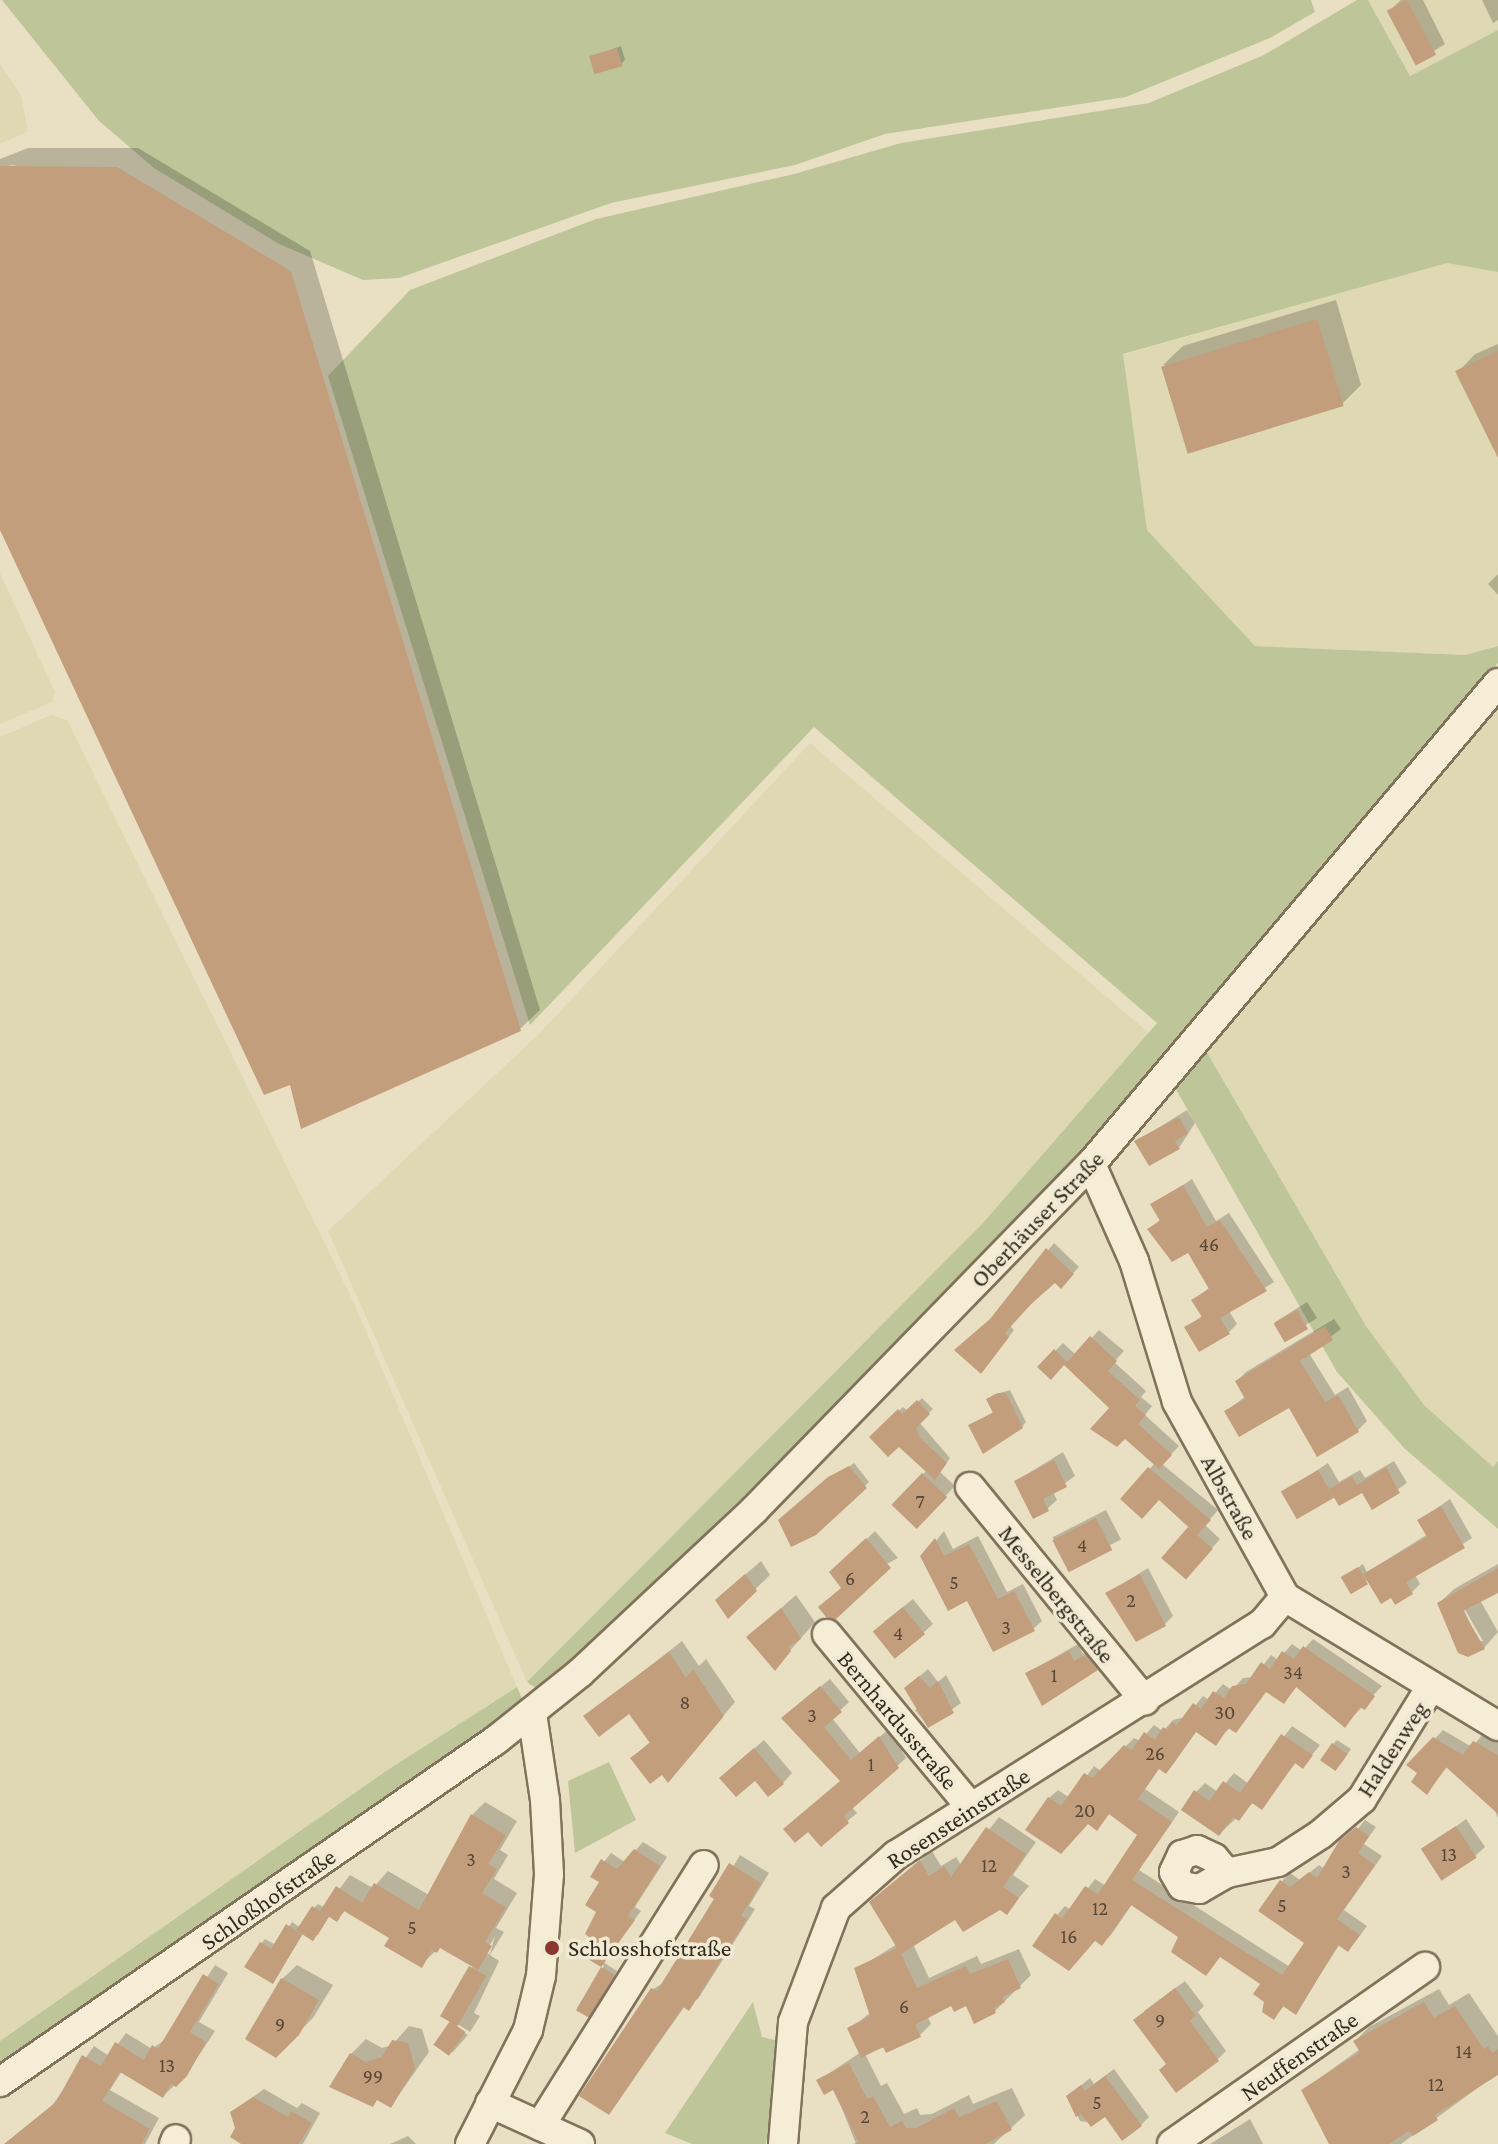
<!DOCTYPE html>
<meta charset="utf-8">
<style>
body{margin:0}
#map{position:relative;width:1498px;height:2144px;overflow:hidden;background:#e9e0c4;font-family:"Crimson Pro",serif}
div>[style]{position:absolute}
.farmland>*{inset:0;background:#ded9b2}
.green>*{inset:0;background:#bec699}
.shadow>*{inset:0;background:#0003;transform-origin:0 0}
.building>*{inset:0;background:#c39e7d;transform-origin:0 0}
.roads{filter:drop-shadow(2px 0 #81725c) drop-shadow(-2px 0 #81725c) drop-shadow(0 2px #81725c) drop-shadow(0 -2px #81725c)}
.minor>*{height:28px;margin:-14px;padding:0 14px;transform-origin:14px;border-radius:14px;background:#f5edd6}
.dots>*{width:22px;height:22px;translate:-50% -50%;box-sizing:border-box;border:4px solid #f1ead2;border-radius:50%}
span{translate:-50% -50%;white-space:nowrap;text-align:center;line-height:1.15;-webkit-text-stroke:7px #f1ead2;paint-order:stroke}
.number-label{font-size:20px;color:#574736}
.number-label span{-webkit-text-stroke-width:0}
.street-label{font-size:24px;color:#332a1f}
.poi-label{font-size:24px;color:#332a1f}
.left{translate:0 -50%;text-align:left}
</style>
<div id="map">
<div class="farmland">
<div style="clip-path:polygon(1368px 0,1498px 0,1498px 30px,1410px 76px)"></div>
<div style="clip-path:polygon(0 64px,21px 95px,28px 131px,0 144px)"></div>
<div style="clip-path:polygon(1447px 263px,1498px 272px,1498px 646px,1465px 655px,1255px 646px,1147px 530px,1122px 355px)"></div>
<div style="clip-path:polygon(0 573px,55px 692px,52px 702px,0 724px)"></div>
<div style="clip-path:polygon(1498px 703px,1498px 1461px,1493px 1467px,1424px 1405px,1366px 1326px,1205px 1049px)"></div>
<div style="clip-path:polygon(51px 715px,67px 720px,354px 1303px,517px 1687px,386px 1771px,0 2041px,0 737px)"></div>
<div style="clip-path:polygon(810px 743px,1149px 1033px,982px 1224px,527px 1682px,328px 1231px,539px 1034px)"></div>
</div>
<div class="green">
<div style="clip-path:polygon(2px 0,1311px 0,1315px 12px,1270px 38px,1126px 97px,885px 134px,795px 165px,611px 203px,399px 278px,363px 280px,279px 244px,154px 168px,99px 121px)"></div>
<div style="clip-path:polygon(1357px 0,1368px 0,1410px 76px,1498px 30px,1498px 272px,1447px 263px,1123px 354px,1147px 530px,1255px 646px,1465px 655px,1498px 646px,1498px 663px,1085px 1147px,814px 1429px,540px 1691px,527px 1682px,982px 1224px,1157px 1023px,814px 727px,530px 1025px,328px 376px,410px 290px,596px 219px,794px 174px,901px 143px,1149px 103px,1264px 55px)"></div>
<div style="clip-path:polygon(1205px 1049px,1366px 1326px,1424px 1405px,1493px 1467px,1498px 1461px,1498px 1529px,1404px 1448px,1337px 1372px,1174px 1086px)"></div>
<div style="clip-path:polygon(517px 1687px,524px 1703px,0 2063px,0 2041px,386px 1771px)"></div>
<div style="clip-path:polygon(609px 1762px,636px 1820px,575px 1853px,568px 1781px)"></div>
<div style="clip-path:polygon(753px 2002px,762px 2037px,779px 2041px,766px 2144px,692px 2144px,665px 2133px)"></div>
</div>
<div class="shadow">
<div style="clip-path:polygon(1401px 0,1423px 0,1445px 44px,1415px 63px,1389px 11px)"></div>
<div style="clip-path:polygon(1482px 0,1498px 0,1498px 20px,1493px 23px)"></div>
<div style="clip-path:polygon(621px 46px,625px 60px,621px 64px,591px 57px)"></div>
<div style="clip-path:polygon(28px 148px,138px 148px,310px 251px,540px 1010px,520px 1029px,0 526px,0 171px,16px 165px,0 167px,0 159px)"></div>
<div style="clip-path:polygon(1336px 300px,1361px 385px,1342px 404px,1163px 365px,1183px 346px)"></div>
<div style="clip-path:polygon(1498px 344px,1498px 441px,1458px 372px,1475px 354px)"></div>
<div style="clip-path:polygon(1498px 574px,1498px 595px,1488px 584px)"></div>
<div style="clip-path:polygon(1187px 1110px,1195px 1123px,1179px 1148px,1137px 1141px)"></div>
<div style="clip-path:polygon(1192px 1179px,1216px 1221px,1229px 1213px,1274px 1282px,1229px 1311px,1237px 1324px,1229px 1332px,1187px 1328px,1203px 1315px,1194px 1300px,1210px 1287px,1189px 1250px,1149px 1229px,1161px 1219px,1153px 1205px)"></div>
<div style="clip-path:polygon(1054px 1243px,1079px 1267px,1061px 1286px,1055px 1280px,1010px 1326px,1014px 1330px,987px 1366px,994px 1317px)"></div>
<div style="left:1307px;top:1302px;width:19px;height:38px;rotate:58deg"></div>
<div style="clip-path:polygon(1334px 1319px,1341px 1329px,1309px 1353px,1335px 1395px,1348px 1387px,1367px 1421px,1358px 1430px,1318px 1454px,1290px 1405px,1226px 1411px,1246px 1396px,1237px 1381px,1246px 1372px)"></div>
<div style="clip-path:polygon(1099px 1330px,1124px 1351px,1114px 1362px,1146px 1391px,1141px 1397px,1152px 1406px,1145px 1415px,1179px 1446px,1162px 1464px,1218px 1510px,1205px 1525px,1220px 1539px,1195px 1568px,1164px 1558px,1192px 1527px,1160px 1498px,1122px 1499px,1155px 1463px,1112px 1408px,1064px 1363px,1040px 1367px,1063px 1343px,1076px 1355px)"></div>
<div style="clip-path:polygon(1010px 1390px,1026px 1422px,1022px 1427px,970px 1425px,995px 1411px,989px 1399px,993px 1395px)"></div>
<div style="clip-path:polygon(922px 1398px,933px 1409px,919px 1422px,950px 1458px,940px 1472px,955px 1486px,918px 1525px,895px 1504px,927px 1470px,899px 1444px,872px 1437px,903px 1407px,908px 1411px)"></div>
<div style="clip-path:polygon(1063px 1452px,1075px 1476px,1053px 1492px,1057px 1500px,1047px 1509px,1016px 1481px)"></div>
<div style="clip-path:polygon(1394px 1461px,1407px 1483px,1372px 1507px,1362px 1490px,1333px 1496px,1283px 1493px,1328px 1463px,1339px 1482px,1360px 1470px,1365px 1478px)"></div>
<div style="clip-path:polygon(854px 1463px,869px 1482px,815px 1533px,785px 1516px)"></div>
<div style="clip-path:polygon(1450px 1499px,1472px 1538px,1415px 1575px,1420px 1584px,1412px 1592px,1392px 1596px,1369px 1581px,1344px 1577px,1363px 1564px,1367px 1572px,1428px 1534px,1420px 1520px)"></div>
<div style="left:1106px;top:1510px;width:33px;height:60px;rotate:63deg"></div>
<div style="clip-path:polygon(875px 1531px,898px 1558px,843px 1587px,832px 1573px)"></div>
<div style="clip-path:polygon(944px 1531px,953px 1549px,978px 1536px,1007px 1592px,1023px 1584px,1042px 1621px,1033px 1629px,968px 1598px,923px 1557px)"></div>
<div style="clip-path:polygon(761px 1561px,770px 1575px,728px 1616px,732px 1586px)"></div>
<div style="clip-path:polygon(evenodd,1498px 1564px,1498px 1591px,1480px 1600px,1498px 1632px,1484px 1648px,1439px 1603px,1454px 1589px,1498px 1564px,1460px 1601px,1483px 1641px,1478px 1641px,1460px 1601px)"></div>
<div style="clip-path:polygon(1148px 1568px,1173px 1616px,1165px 1624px,1108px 1593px)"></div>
<div style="clip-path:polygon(796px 1595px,815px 1622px,775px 1668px,748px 1637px)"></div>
<div style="clip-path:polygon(913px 1599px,933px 1624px,923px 1633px,884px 1622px)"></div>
<div style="clip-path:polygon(1313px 1639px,1382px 1686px,1345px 1725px,1298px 1685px,1284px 1702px,1267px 1690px,1215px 1743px,1197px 1730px,1174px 1763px,1166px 1771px,1160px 1767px,1145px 1789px,1179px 1812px,1139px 1870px,1290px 1967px,1307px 1942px,1281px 1882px,1290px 1873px,1300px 1880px,1319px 1865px,1325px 1869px,1365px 1820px,1376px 1827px,1364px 1844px,1382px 1856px,1344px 1910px,1367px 1926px,1356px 1941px,1348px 1950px,1340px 1944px,1296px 2012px,1285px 2005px,1274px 2017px,1263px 1984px,1221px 1955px,1206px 1974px,1180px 1936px,1133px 1903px,1111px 1935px,1102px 1944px,1096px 1939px,1077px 1960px,1057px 1915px,1065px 1906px,1071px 1910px,1095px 1879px,1106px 1886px,1140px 1835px,1110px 1813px,1097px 1828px,1088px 1822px,1069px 1843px,1049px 1798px,1058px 1790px,1070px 1798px,1094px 1766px,1101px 1771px,1134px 1738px,1140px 1741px,1154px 1725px,1163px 1731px,1173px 1720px,1186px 1717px,1203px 1696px,1209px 1700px,1223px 1684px,1232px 1690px,1243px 1678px,1254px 1677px,1271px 1655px,1278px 1660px,1292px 1644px,1302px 1651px)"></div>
<div style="clip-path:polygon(682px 1641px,699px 1666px,706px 1659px,735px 1702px,680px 1768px,663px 1772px,632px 1758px,651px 1741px,630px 1711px,586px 1716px)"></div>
<div style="clip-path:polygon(1078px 1644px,1083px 1654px,1094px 1648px,1105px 1661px,1097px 1669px,1027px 1673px)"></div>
<div style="clip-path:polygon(928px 1669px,938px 1682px,946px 1675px,961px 1703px,928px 1726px,915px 1710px,920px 1705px,914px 1681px)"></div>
<div style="clip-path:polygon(830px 1679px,849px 1702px,832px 1718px,860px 1753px,889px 1729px,906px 1758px,852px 1807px,857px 1813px,821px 1844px,842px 1781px,793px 1709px)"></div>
<div style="clip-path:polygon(1292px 1726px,1320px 1745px,1303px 1766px,1296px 1762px,1262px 1807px,1254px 1802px,1219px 1834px,1196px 1792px,1205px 1783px,1218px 1792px,1234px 1773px,1249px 1784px)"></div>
<div style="clip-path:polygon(1443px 1730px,1472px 1747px,1483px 1734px,1498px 1742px,1498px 1818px,1493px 1806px,1448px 1766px,1427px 1792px,1420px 1773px,1410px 1765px)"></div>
<div style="clip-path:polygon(764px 1740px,792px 1773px,783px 1783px,731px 1768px)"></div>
<div style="clip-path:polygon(1337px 1740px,1351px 1749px,1341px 1764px,1333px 1744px)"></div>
<div style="clip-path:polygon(evenodd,485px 1802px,517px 1821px,500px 1850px,508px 1855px,494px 1879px,517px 1893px,496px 1928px,504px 1932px,490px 1955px,499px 1961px,474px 2013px,480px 2016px,470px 2032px,448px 2018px,473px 1965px,441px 1946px,421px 1965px,392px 1937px,346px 1910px,337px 1919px,330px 1915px,318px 1935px,304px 1932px,276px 1977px,261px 1944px,265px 1939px,276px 1945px,292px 1922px,301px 1928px,314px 1908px,318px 1904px,325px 1908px,350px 1875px,373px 1888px,388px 1871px,429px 1895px,472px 1815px,485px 1802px,495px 1936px,490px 1954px,485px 1954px,495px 1936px)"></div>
<div style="clip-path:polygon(999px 1817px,1036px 1842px,1013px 1875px,1029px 1886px,1007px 1912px,1000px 1907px,956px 1917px,913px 1944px,929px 1978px,977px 1956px,981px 1964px,1019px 1949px,1031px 1975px,995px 2011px,952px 2004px,927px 2016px,931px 2024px,920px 2035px,865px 2054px,881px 2086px,887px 2083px,904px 2114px,917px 2108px,920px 2115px,932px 2114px,969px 2095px,973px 2104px,1012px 2088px,1025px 2115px,994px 2144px,856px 2144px,834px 2088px,819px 2080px,861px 2052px,850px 2029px,871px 2012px,857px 1969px,897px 1944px,883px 1891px,932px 1851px,941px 1866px,956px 1857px,961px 1865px)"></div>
<div style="clip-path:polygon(1466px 1819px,1485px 1847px,1475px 1856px,1423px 1851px)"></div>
<div style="clip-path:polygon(643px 1842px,667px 1857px,635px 1907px,641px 1911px,603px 1962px,617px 1971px,592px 2011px,577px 2008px,604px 1966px,586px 1955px,596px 1939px,602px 1882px,593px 1876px,611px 1853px,625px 1862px)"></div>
<div style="clip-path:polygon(740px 1855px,769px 1873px,749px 1906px,755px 1909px,698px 1999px,685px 2006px,609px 2113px,653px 1989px,665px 1982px)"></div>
<div style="clip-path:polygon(215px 1965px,228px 1973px,199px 2022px,215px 2031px,186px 2075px,163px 2096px,122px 2071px,110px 2090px,159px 2118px,145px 2144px,25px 2144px,94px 2046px,109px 2056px,126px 2033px,152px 2049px,167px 2038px)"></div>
<div style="clip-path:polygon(297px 1965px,333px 1985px,313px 2018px,276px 2055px,282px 1979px)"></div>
<div style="clip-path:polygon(1185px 1981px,1204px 2006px,1198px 2012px,1226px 2051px,1217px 2060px,1168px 2063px,1144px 2011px)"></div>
<div style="clip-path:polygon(1439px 1989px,1449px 2005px,1469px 1993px,1498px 2036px,1498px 2073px,1401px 2144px,1329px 2144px,1303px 2090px,1360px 2049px,1355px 2041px,1369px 2027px)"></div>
<div style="clip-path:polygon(409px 2026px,422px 2029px,429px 2052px,391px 2106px,378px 2098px,351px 2054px,366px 2039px,382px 2048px,392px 2045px)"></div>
<div style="clip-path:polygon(453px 2026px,468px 2035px,452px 2053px)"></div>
<div style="clip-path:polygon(1114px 2069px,1149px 2117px,1141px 2125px,1105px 2114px,1093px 2123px,1080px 2121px,1068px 2096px,1090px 2078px,1094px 2084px)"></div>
<div style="clip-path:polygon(264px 2089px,297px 2108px,302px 2103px,320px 2113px,303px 2144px,245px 2144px,232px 2112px)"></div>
<div style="clip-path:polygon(1250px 2119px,1263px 2144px,1210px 2144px)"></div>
<div style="clip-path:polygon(408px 2136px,416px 2144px,390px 2144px)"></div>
</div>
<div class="building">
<div style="left:1407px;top:0;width:62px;height:23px;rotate:62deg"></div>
<div style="left:617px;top:48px;width:19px;height:29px;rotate:74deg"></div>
<div style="clip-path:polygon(0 166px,117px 167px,291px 271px,521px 1031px,301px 1129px,290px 1085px,264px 1095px,0 530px)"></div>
<div style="left:1317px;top:319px;width:91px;height:163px;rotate:73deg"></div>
<div style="clip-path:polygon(1498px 351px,1498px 458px,1455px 371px)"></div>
<div style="clip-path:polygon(1179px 1117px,1188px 1133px,1175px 1141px,1180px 1149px,1149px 1166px,1134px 1141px)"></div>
<div style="clip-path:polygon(1183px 1185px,1207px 1227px,1220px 1220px,1267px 1291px,1220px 1318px,1230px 1334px,1199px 1352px,1184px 1327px,1202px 1317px,1191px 1300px,1209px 1289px,1188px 1253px,1172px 1262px,1147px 1229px,1160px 1221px,1150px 1204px)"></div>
<div style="clip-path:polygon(1046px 1248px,1074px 1274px,1061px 1289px,1055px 1283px,1031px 1304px,1005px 1333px,1009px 1337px,981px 1374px,954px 1350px,990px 1319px)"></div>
<div style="left:1297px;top:1310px;width:22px;height:27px;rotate:60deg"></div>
<div style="clip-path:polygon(1325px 1326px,1333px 1340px,1300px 1361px,1325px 1402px,1338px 1395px,1359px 1432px,1317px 1457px,1289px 1408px,1239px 1437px,1224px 1411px,1245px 1399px,1235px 1381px)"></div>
<div style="clip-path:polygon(1090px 1336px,1117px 1361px,1108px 1371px,1140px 1400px,1135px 1406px,1146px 1415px,1138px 1424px,1172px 1455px,1159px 1469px,1125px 1439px,1117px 1447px,1090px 1429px,1109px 1408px,1064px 1365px,1051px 1380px,1037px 1367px,1054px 1349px,1067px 1362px)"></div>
<div style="clip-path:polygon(998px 1393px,1006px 1393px,1023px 1428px,983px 1454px,968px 1425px,993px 1413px,986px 1399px)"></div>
<div style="clip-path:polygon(917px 1400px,930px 1414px,916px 1428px,920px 1438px,947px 1463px,935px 1480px,899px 1447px,888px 1457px,869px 1437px,898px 1409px,902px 1414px)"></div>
<div style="clip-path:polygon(1054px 1460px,1067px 1487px,1043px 1499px,1049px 1511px,1033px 1519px,1014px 1481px)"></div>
<div style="clip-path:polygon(849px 1466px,867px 1488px,816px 1535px,791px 1547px,778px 1520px,828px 1477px)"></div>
<div style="clip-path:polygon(1148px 1467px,1211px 1520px,1197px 1535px,1159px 1500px,1142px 1519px,1120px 1499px)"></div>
<div style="clip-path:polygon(1386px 1467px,1400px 1493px,1372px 1510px,1362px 1493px,1339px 1506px,1329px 1489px,1352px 1476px,1357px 1485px)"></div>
<div style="left:1318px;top:1470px;width:32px;height:43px;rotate:60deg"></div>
<div style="left:922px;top:1473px;width:35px;height:44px;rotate:44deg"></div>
<div style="clip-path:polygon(1441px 1506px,1465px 1548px,1406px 1582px,1413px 1594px,1395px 1605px,1391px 1598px,1381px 1604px,1363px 1574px,1427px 1537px,1417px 1520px)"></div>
<div style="left:1096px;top:1518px;width:36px;height:49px;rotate:63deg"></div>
<div style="left:1188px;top:1527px;width:33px;height:41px;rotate:41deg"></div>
<div style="clip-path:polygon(866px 1538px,891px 1568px,835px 1620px,826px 1617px,818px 1607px,841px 1588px,829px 1572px)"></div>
<div style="clip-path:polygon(935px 1538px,944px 1556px,969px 1544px,998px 1599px,1014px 1591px,1035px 1631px,993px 1652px,967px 1601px,948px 1611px,920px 1556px)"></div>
<div style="left:1358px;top:1567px;width:20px;height:20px;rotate:60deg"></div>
<div style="clip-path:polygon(1498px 1568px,1498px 1593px,1463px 1611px,1485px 1649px,1468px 1657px,1458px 1653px,1437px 1603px)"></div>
<div style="clip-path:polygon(745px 1574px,757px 1591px,728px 1619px,715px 1600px)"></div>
<div style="clip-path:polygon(1140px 1574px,1166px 1626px,1136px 1642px,1105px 1593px)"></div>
<div style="left:903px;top:1607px;width:35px;height:39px;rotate:51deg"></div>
<div style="clip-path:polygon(781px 1608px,801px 1639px,788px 1647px,791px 1651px,775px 1671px,746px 1637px)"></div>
<div style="clip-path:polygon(1303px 1646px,1375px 1696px,1365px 1710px,1360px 1707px,1345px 1728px,1296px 1687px,1284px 1704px,1266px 1692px,1236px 1733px,1228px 1728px,1216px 1746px,1196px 1732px,1166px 1774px,1159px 1769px,1138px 1799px,1172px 1822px,1132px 1880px,1282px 1975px,1304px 1943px,1258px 1911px,1280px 1880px,1290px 1887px,1309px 1872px,1317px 1878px,1339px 1841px,1356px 1827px,1369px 1836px,1358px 1853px,1375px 1865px,1337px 1919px,1360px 1935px,1348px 1952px,1338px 1945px,1296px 2015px,1283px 2006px,1274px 2020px,1262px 2012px,1264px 2002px,1253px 1994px,1260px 1984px,1220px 1957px,1206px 1976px,1171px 1952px,1178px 1937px,1131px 1905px,1102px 1946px,1095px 1941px,1069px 1971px,1032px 1946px,1055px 1913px,1062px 1919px,1085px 1886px,1098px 1894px,1137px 1835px,1109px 1814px,1097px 1831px,1088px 1824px,1061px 1854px,1025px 1830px,1048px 1797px,1061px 1806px,1084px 1773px,1092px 1778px,1124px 1745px,1132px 1750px,1144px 1732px,1155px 1740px,1163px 1727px,1167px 1730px,1172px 1722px,1177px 1725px,1193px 1703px,1201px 1709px,1213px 1691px,1224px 1698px,1232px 1686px,1246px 1684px,1261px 1662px,1270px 1669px,1282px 1651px,1294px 1659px)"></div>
<div style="clip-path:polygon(1069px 1651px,1074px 1661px,1085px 1655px,1098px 1670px,1042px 1706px,1025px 1673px)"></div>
<div style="clip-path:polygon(669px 1652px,686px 1678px,693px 1669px,724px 1716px,668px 1783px,662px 1775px,650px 1784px,630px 1758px,650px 1743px,629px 1714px,599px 1737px,583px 1716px)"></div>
<div style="clip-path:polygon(919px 1676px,930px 1688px,938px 1681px,954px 1713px,928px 1728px,904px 1688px)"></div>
<div style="clip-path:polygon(820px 1686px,842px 1712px,824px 1727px,851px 1760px,879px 1736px,899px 1768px,844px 1816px,849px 1823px,821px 1847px,808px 1832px,795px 1843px,783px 1829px,840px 1781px,781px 1718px)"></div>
<div style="clip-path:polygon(1281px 1734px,1313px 1755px,1303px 1769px,1295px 1763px,1262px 1810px,1252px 1803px,1239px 1821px,1233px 1817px,1219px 1836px,1181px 1810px,1194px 1790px,1209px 1801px,1223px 1781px,1240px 1793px)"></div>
<div style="clip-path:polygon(1433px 1737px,1463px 1755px,1473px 1741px,1498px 1755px,1498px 1814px,1446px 1767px,1427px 1795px,1411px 1782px,1417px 1773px,1406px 1765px)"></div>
<div style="left:1332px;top:1743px;width:19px;height:21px;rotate:35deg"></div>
<div style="clip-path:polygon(754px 1748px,784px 1784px,768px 1797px,755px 1781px,736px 1797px,719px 1778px)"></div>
<div style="clip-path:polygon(471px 1814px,506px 1835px,488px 1864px,497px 1869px,482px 1893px,506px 1907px,485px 1942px,492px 1946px,478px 1970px,440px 1948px,437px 1953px,432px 1950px,422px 1968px,384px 1946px,389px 1938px,344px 1911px,337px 1922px,320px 1911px,336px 1886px,362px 1903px,374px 1883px,419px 1910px)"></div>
<div style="left:1456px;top:1826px;width:38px;height:42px;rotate:57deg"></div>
<div style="clip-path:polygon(986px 1827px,1026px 1854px,1003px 1887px,1019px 1898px,1007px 1915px,1000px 1910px,963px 1932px,955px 1920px,901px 1954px,917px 1988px,966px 1966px,970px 1974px,1008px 1959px,1021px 1988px,1003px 1997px,1005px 2002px,994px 2008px,996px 2013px,974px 2024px,966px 2006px,954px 2012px,951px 2006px,915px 2025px,921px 2037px,886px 2053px,883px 2047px,861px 2058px,847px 2028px,870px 2016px,854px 1968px,897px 1948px,869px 1902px,920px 1860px,929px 1876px,944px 1866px,951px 1877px)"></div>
<div style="clip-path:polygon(634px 1849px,660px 1866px,628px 1916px,635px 1920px,601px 1967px,583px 1956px,593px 1940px,585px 1934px,596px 1912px,585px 1905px,599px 1882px,590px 1877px,601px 1859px,617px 1869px)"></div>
<div style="clip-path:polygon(729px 1863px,761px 1883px,741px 1916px,747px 1919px,689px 2011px,683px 2007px,609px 2115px,579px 2096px,651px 1988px,657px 1991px,714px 1899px,709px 1896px)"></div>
<div style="left:312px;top:1906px;width:20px;height:29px;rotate:33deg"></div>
<div style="clip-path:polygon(286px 1924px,302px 1935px,273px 1984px,244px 1967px,260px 1942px,271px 1949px)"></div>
<div style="left:469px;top:1966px;width:20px;height:58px;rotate:30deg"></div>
<div style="left:601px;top:1967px;width:16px;height:50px;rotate:30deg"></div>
<div style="clip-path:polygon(203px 1974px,219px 1984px,190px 2032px,206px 2042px,187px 2076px,176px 2087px,171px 2084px,163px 2098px,120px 2072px,102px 2101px,150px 2129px,141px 2144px,4px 2144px,56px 2102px,82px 2055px,101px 2066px,115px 2042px,144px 2060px,152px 2045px,158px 2049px)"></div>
<div style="clip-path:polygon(281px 1978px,319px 2000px,299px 2035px,276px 2058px,245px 2039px)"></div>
<div style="clip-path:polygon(1175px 1988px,1196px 2016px,1190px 2021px,1219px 2061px,1176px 2093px,1159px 2070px,1166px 2064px,1133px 2020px)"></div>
<div style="clip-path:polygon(1424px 2002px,1434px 2018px,1455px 2006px,1484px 2049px,1488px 2046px,1492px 2053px,1498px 2049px,1498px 2075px,1435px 2115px,1438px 2120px,1413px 2136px,1409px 2131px,1389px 2144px,1329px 2144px,1301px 2090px,1360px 2052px,1353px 2041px)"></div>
<div style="left:450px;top:2021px;width:19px;height:29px;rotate:35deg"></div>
<div style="clip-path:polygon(392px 2040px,408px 2043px,415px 2068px,391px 2108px,377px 2100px,373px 2107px,329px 2087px,350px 2053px,366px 2062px,382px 2057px)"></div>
<div style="clip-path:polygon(849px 2063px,867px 2099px,873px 2096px,890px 2127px,902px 2121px,906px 2128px,916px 2128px,954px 2108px,959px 2117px,997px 2101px,1012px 2130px,985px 2144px,854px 2144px,867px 2137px,858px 2141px,833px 2090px,824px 2095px,816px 2080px)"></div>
<div style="clip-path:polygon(1105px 2076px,1142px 2126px,1122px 2141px,1105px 2117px,1091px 2127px,1081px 2114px,1076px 2117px,1066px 2096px,1081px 2085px,1085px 2091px)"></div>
<div style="clip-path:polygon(253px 2097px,288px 2117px,291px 2111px,312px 2123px,299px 2144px,241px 2144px,230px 2137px,235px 2128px,230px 2112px)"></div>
</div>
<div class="roads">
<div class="minor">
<div style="left:1091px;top:1164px;width:106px;rotate:66.1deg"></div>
<div style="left:1134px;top:1261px;width:147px;rotate:73deg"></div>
<div style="left:1177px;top:1402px;width:223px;rotate:61deg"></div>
<div style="left:1285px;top:1597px;width:249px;rotate:31.2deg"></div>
<div style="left:970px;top:1487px;width:276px;rotate:50.7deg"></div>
<div style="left:827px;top:1634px;width:224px;rotate:50.3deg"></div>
<div style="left:1227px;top:1873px;width:32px;rotate:150deg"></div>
<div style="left:1199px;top:1889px;width:17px;rotate:-170deg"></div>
<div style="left:1182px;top:1886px;width:16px;rotate:-120deg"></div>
<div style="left:1174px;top:1872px;width:19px;rotate:-65deg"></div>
<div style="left:1182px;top:1855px;width:16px;rotate:-18deg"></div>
<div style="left:1197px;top:1850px;width:19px;rotate:25deg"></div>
<div style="left:1214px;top:1858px;width:20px;rotate:49deg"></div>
<div style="left:1227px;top:1873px;width:52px;rotate:-12.2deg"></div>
<div style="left:1278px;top:1862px;width:51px;rotate:-33.1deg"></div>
<div style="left:1321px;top:1834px;width:54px;rotate:-40.5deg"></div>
<div style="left:1362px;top:1799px;width:130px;rotate:-58.5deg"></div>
<div style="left:0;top:2082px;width:602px;rotate:-34.59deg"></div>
<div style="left:496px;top:1740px;width:107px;rotate:-38.6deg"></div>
<div style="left:580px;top:1673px;width:238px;rotate:-43.1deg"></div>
<div style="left:754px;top:1510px;width:483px;rotate:-45.8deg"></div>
<div style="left:1091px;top:1164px;width:630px;rotate:-49.76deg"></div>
<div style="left:490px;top:2103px;width:99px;rotate:24.5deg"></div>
<div style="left:540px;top:2126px;width:308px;rotate:-57.9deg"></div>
<div style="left:174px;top:2144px;width:5px;rotate:-68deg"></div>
<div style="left:470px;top:2144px;width:128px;rotate:-63deg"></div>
<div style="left:528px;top:2030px;width:56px;rotate:-76.5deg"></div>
<div style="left:541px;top:1976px;width:102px;rotate:-85.5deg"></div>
<div style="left:549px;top:1874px;width:74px;rotate:-93.1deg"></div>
<div style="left:545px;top:1800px;width:88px;rotate:-98.5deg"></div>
<div style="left:783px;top:2144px;width:122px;rotate:-85.3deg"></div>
<div style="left:793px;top:2022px;width:122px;rotate:-69.3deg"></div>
<div style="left:836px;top:1908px;width:80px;rotate:-41.5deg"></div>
<div style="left:896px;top:1855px;width:433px;rotate:-32.3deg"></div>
<div style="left:1262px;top:1624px;width:35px;rotate:-50deg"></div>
<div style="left:1172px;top:2144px;width:309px;rotate:-35deg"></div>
</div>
</div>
<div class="dots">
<div style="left:552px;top:1948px;background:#8a3732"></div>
</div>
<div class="number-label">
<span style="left:1209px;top:1244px">46</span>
<span style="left:920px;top:1501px">7</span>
<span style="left:1082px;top:1545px">4</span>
<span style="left:850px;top:1578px">6</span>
<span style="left:954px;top:1582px">5</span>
<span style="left:1131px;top:1600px">2</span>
<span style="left:1006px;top:1627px">3</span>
<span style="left:898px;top:1633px">4</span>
<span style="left:1293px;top:1672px">34</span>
<span style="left:1054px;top:1675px">1</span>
<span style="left:685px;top:1702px">8</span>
<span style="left:1225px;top:1712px">30</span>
<span style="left:812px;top:1715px">3</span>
<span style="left:1155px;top:1753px">26</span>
<span style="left:871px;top:1764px">1</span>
<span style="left:1085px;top:1810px">20</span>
<span style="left:1449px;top:1854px">13</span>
<span style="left:471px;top:1859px">3</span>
<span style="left:989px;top:1865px">12</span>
<span style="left:1346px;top:1871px">3</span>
<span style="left:1282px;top:1905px">5</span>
<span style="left:1100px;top:1908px">12</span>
<span style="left:412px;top:1927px">5</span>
<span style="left:1069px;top:1936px">16</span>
<span style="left:904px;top:2006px">6</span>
<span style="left:1160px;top:2020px">9</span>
<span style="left:280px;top:2024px">9</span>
<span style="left:1464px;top:2051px">14</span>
<span style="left:167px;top:2065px">13</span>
<span style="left:373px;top:2076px">99</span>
<span style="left:1436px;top:2084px">12</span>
<span style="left:1097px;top:2102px">5</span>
<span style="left:865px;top:2116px">2</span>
</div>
<div class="street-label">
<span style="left:1037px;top:1219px;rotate:-46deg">Oberhäuser Straße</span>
<span style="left:1230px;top:1497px;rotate:61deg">Albstraße</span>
<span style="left:1057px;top:1594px;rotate:51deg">Messelbergstraße</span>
<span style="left:898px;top:1720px;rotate:50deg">Bernhardusstraße</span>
<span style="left:1392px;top:1749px;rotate:-57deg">Haldenweg</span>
<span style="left:958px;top:1818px;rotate:-33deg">Rosensteinstraße</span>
<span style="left:268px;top:1899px;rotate:-35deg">Schloßhofstraße</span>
<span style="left:1299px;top:2056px;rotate:-35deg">Neuffenstraße</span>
</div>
<div class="poi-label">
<span class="left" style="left:568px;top:1948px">Schlosshofstraße</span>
</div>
</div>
